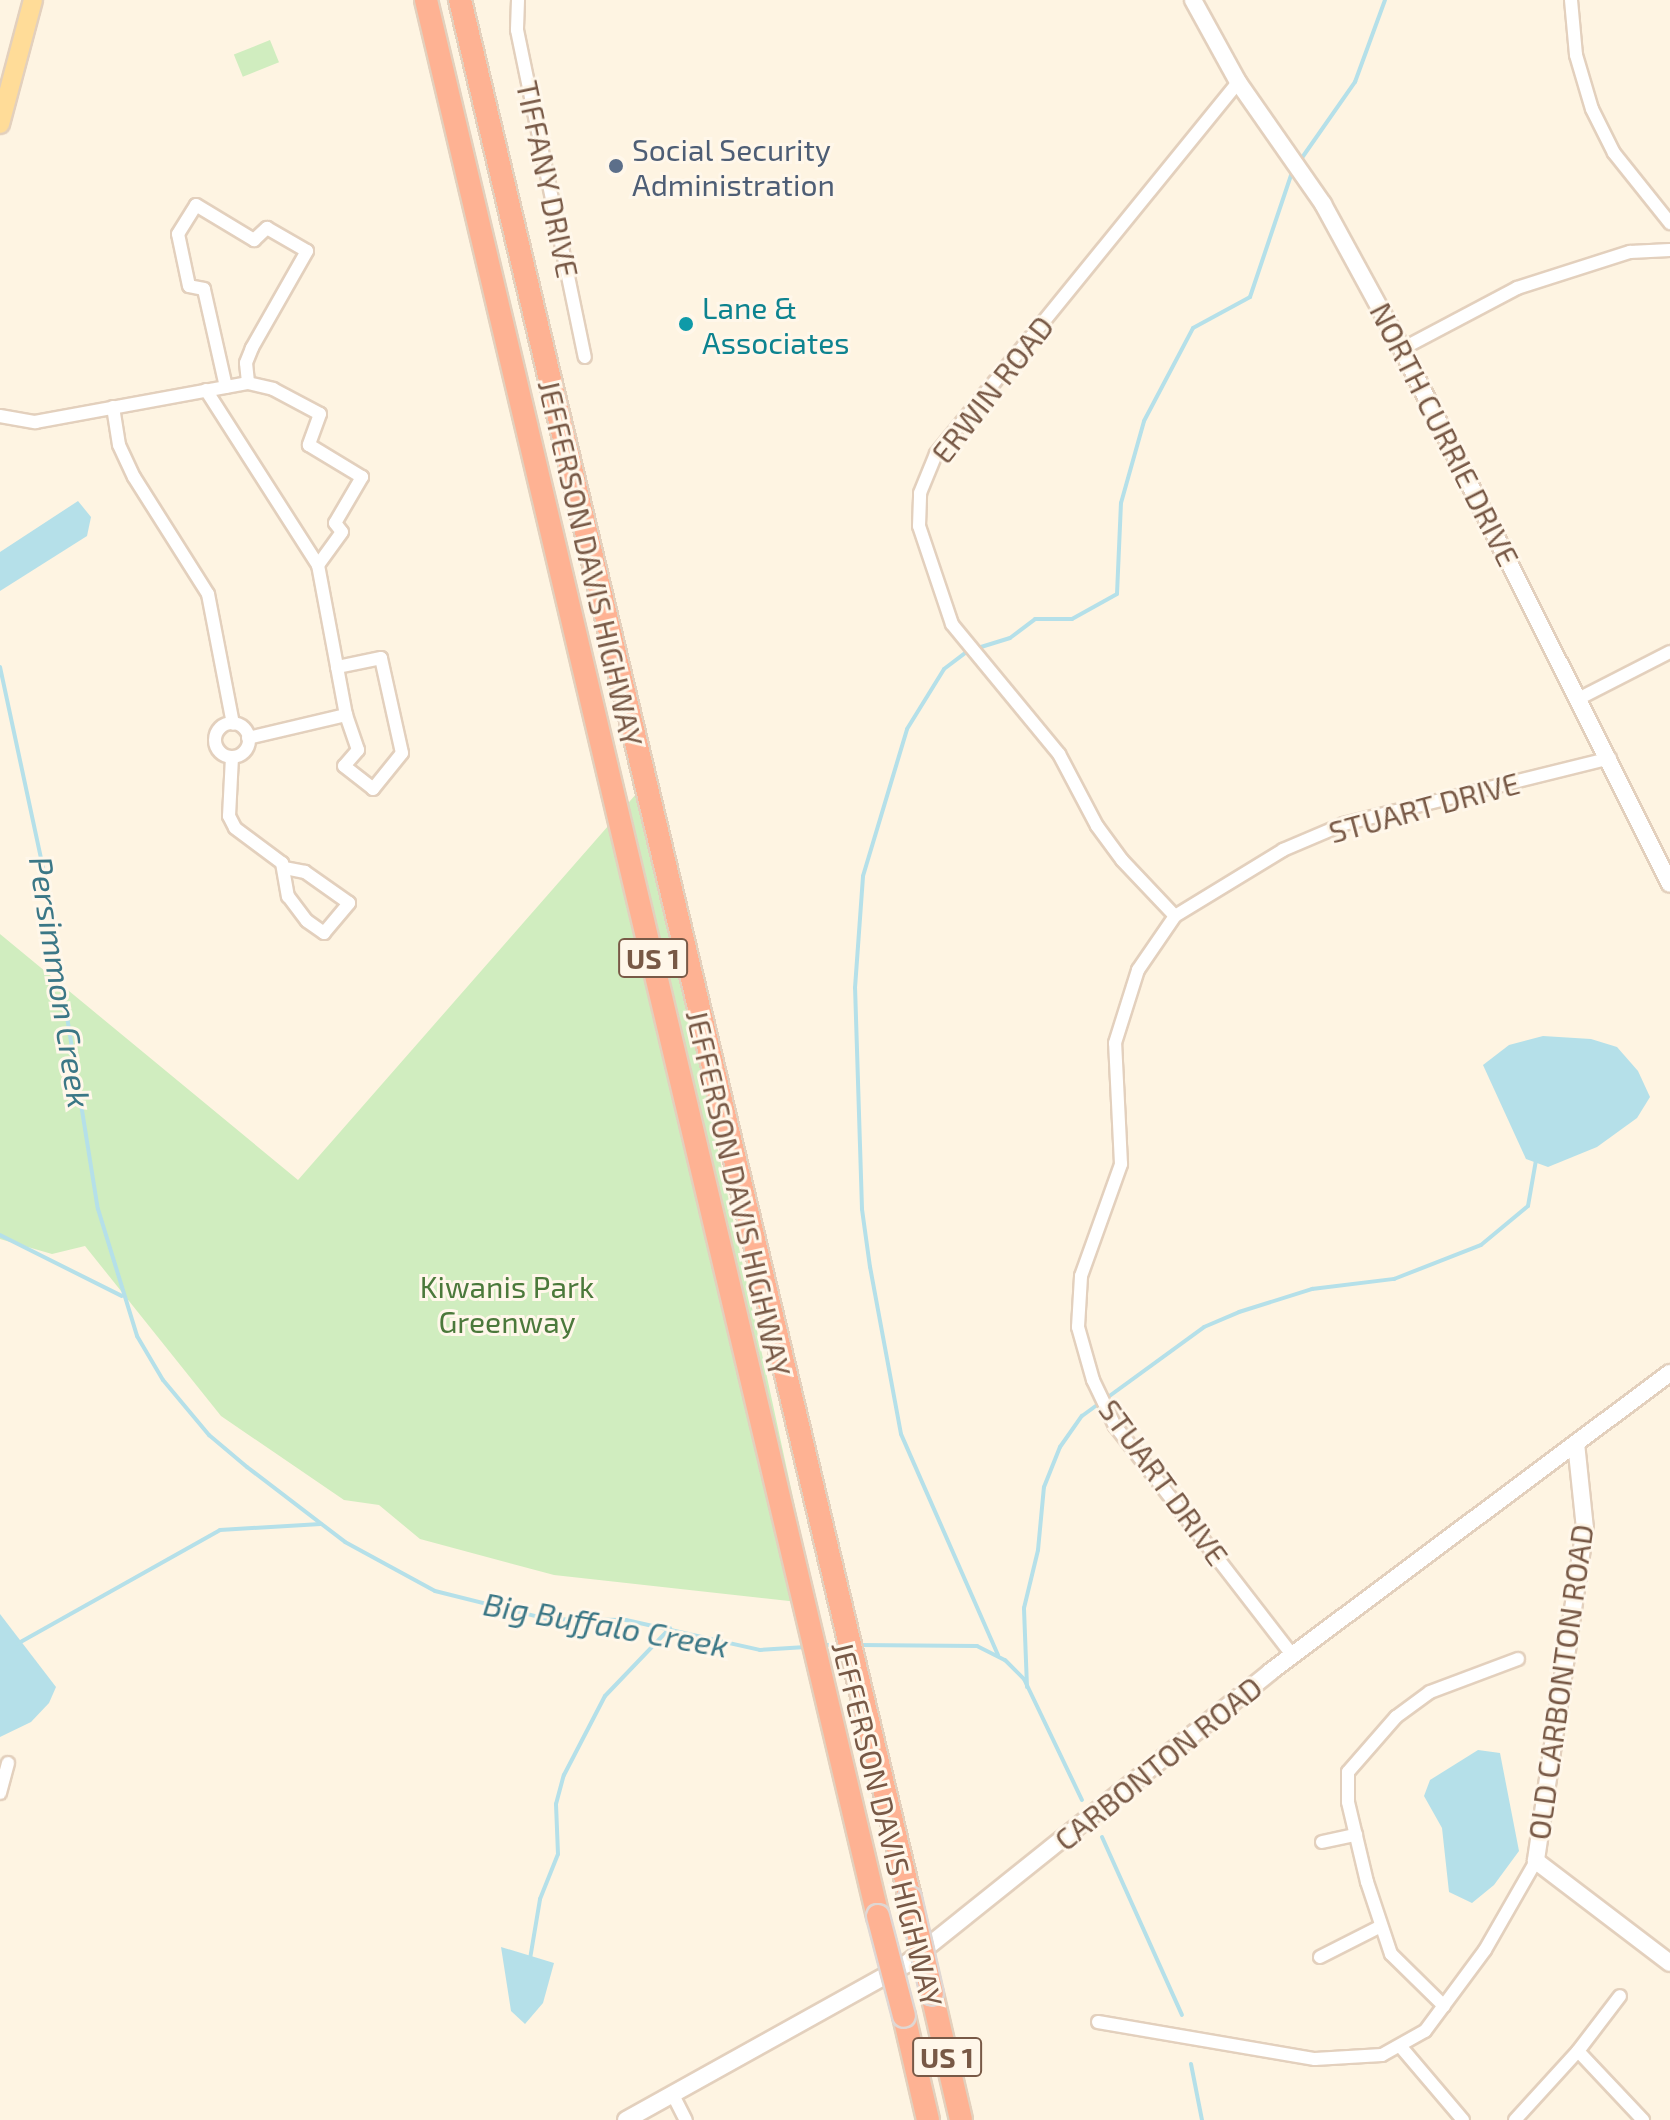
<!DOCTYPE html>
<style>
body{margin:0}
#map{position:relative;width:1670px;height:2120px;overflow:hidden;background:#fef4e2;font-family:"Exo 2",sans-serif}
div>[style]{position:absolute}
.green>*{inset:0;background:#d0edbf;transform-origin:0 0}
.water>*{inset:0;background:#b5e0e9}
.stream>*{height:4px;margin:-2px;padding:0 2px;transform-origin:2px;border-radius:2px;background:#b5e0e9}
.roads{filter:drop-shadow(2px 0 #e3d0bd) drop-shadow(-2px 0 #e3d0bd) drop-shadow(0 2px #e3d0bd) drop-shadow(0 -2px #e3d0bd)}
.street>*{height:12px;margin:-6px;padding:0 6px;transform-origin:6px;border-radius:6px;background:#fff}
.street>.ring{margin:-6px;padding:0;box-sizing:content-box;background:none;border:12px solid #fff;border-radius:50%}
.secondary>*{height:16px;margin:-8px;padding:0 8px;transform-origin:8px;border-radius:8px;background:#fff}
.primary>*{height:18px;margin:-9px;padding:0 9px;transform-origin:9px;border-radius:9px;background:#ffdc98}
.highway>*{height:22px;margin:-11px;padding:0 11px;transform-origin:11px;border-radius:11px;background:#feb293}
.bridges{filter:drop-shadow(2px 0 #dfd7d3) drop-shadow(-2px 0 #dfd7d3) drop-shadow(0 2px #dfd7d3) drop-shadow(0 -2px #dfd7d3)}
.highway-bridge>*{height:22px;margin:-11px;padding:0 11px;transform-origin:11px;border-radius:11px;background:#feb293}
.dots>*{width:22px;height:22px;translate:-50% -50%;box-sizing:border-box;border:4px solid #fff7ea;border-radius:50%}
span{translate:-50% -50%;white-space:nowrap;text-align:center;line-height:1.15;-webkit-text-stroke:6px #fff7ea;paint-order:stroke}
.shield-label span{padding:2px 6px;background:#fff7ea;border:2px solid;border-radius:6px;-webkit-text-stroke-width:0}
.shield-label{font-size:28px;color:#785946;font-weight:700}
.service-label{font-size:30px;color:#4e5e75}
.left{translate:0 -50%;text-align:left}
.street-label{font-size:30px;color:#785946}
.culture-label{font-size:30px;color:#0d838f}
.park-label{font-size:30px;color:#4b793b}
.water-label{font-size:32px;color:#3b7786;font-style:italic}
</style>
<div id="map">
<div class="green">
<div style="left:270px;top:40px;width:24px;height:39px;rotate:68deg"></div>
<div style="clip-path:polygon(637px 793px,665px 905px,816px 1604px,554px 1575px,420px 1539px,379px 1505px,344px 1500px,221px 1416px,85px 1246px,52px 1254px,0 1239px,0 934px,298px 1180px)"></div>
</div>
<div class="water">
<div style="clip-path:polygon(78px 501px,91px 517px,87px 536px,0 591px,0 552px)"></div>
<div style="clip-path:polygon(1543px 1036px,1591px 1039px,1617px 1047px,1638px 1071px,1650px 1097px,1637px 1118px,1597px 1147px,1548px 1167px,1526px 1159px,1483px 1065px,1509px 1045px)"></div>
<div style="clip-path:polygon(0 1614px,56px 1687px,49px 1703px,31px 1722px,0 1737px)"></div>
<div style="clip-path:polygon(1478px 1750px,1500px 1753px,1519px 1851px,1494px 1885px,1472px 1903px,1449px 1892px,1442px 1828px,1424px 1796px,1430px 1780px)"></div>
<div style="clip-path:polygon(501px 1947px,554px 1963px,543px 2003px,525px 2024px,511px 2011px)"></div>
</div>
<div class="stream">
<div style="left:1299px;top:162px;width:98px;rotate:-55deg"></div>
<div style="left:1355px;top:82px;width:87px;rotate:-69.9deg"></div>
<div style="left:0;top:667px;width:211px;rotate:77.9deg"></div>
<div style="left:44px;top:873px;width:340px;rotate:80.9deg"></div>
<div style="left:98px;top:1209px;width:133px;rotate:72.9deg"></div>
<div style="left:137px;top:1336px;width:51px;rotate:59.4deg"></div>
<div style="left:163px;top:1380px;width:72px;rotate:50.1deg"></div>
<div style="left:209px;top:1435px;width:50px;rotate:40.1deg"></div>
<div style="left:247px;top:1467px;width:123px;rotate:37.4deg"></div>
<div style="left:345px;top:1542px;width:102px;rotate:28.6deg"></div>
<div style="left:435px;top:1591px;width:115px;rotate:14deg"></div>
<div style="left:547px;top:1619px;width:79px;rotate:0.7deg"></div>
<div style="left:626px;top:1620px;width:137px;rotate:12.6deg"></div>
<div style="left:760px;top:1650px;width:46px;rotate:-3.7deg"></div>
<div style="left:0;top:1235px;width:136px;rotate:26.6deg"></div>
<div style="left:17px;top:1644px;width:233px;rotate:-29.3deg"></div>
<div style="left:220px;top:1530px;width:101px;rotate:-3.4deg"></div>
<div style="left:823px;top:1645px;width:19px"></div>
<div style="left:859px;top:1645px;width:118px;rotate:0.5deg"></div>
<div style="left:977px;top:1646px;width:31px;rotate:27deg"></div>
<div style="left:1005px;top:1660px;width:27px;rotate:45deg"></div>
<div style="left:1024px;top:1679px;width:134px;rotate:64.4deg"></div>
<div style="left:998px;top:1655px;width:241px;rotate:-113.7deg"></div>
<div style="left:901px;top:1434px;width:170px;rotate:-100.5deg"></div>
<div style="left:870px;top:1267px;width:59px;rotate:-97.9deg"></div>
<div style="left:862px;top:1209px;width:221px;rotate:-91.8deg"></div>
<div style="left:855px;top:988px;width:112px;rotate:-85.9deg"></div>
<div style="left:863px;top:876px;width:153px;rotate:-73.3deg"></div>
<div style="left:907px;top:729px;width:70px;rotate:-58.3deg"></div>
<div style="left:944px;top:669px;width:30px;rotate:-37deg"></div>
<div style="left:968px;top:651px;width:44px;rotate:-17.2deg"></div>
<div style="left:1010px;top:638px;width:31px;rotate:-37deg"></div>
<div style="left:1035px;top:619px;width:37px"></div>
<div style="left:1072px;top:619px;width:51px;rotate:-29.1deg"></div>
<div style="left:1117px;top:594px;width:91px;rotate:-87.5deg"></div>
<div style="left:1121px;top:503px;width:85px;rotate:-74.3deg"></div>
<div style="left:1144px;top:421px;width:105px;rotate:-62.2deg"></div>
<div style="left:1193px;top:328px;width:65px;rotate:-28.5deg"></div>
<div style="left:1250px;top:297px;width:135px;rotate:-71.4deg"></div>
<div style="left:1027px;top:1687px;width:79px;rotate:-92.2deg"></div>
<div style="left:1024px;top:1608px;width:60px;rotate:-76.4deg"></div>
<div style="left:1038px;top:1550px;width:63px;rotate:-84.6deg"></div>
<div style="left:1044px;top:1487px;width:43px;rotate:-68.2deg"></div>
<div style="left:1060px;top:1447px;width:38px;rotate:-55deg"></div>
<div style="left:1082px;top:1416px;width:151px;rotate:-36.1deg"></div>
<div style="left:1204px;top:1327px;width:38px;rotate:-23deg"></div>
<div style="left:1239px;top:1312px;width:77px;rotate:-17.5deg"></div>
<div style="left:1312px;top:1289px;width:83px;rotate:-7deg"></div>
<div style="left:1394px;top:1279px;width:93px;rotate:-21.3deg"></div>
<div style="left:1481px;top:1245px;width:61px;rotate:-39.7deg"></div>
<div style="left:1528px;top:1206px;width:47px;rotate:-80.1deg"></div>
<div style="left:1102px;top:1837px;width:195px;rotate:65.8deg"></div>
<div style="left:530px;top:1959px;width:61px;rotate:-80.5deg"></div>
<div style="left:540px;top:1899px;width:48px;rotate:-68.2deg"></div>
<div style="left:558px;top:1854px;width:50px;rotate:-92.3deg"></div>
<div style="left:556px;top:1804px;width:30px;rotate:-75deg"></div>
<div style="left:564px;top:1775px;width:89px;rotate:-62.6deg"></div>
<div style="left:605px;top:1696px;width:94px;rotate:-46.3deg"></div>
<div style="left:1191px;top:2064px;width:57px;rotate:78.9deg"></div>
</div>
<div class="roads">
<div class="street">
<div style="left:518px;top:0;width:30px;rotate:92deg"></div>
<div style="left:517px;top:30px;width:334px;rotate:78.3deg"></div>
<div style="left:1571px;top:0;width:55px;rotate:84.8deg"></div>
<div style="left:1576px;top:55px;width:56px;rotate:73.5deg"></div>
<div style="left:1592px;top:109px;width:49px;rotate:63.4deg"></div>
<div style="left:1614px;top:153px;width:90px;rotate:51.3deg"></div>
<div style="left:1402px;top:349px;width:130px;rotate:-27.9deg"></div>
<div style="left:1517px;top:288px;width:119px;rotate:-17.7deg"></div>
<div style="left:1630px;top:252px;width:40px;rotate:-2.9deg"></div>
<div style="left:226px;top:387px;width:100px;rotate:-102.7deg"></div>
<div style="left:204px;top:289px;width:15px;rotate:-169deg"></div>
<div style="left:189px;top:286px;width:53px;rotate:-101.9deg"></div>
<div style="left:178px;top:234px;width:34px;rotate:-58deg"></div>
<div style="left:196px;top:205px;width:68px;rotate:31.1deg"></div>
<div style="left:254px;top:240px;width:18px;rotate:-43deg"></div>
<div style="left:267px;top:228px;width:46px;rotate:29.9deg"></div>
<div style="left:307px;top:251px;width:112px;rotate:119.6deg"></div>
<div style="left:252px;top:348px;width:16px;rotate:112deg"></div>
<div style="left:246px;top:363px;width:20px;rotate:84deg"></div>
<div style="left:206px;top:390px;width:208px;rotate:57.4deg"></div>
<div style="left:318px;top:565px;width:104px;rotate:79.4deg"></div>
<div style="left:337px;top:667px;width:49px;rotate:79.4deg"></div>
<div style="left:346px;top:715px;width:37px;rotate:71deg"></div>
<div style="left:358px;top:750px;width:21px;rotate:131deg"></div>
<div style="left:344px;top:766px;width:37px;rotate:38deg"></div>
<div style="left:373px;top:789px;width:46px;rotate:-51.1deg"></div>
<div style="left:402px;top:753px;width:97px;rotate:-102.5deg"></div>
<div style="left:381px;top:658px;width:45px;rotate:168.4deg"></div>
<div style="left:113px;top:407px;width:38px;rotate:81deg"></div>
<div style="left:119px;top:445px;width:35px;rotate:65deg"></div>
<div style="left:134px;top:477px;width:138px;rotate:57.7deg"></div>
<div style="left:208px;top:594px;width:132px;rotate:79.1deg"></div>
<div style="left:0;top:416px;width:36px;rotate:10deg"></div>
<div style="left:35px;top:422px;width:217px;rotate:-10.4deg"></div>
<div style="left:248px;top:383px;width:26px;rotate:13deg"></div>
<div style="left:273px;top:389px;width:53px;rotate:28deg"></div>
<div style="left:320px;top:414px;width:33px;rotate:110deg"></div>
<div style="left:309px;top:445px;width:62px;rotate:31.1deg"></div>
<div style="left:362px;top:477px;width:53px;rotate:120.4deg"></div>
<div style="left:335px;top:523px;width:11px;rotate:52deg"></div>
<div style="left:342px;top:532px;width:41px;rotate:126deg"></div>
<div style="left:1580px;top:698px;width:101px;rotate:-27.1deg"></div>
<div class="ring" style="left:215px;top:723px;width:22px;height:22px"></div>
<div style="left:248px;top:738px;width:101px;rotate:-13.2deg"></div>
<div style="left:232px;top:757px;width:59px;rotate:92.9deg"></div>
<div style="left:229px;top:816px;width:13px;rotate:63deg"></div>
<div style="left:235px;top:828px;width:59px;rotate:36.7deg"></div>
<div style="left:282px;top:863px;width:34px;rotate:80deg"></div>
<div style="left:288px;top:896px;width:31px;rotate:53deg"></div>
<div style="left:307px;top:921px;width:21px;rotate:35deg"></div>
<div style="left:324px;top:933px;width:39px;rotate:-50deg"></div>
<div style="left:349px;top:903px;width:54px;rotate:-144.8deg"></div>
<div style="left:305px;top:872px;width:20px;rotate:-169deg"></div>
<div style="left:1175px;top:916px;width:77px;rotate:-133.4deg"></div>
<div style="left:1122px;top:860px;width:42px;rotate:-126.3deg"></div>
<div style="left:1097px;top:826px;width:81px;rotate:-117.8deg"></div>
<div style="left:1059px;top:754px;width:168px;rotate:-129.5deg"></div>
<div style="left:952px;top:624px;width:103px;rotate:-108.6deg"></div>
<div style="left:919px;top:526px;width:33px;rotate:-88deg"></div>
<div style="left:920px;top:493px;width:42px;rotate:-67.7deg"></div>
<div style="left:936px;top:454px;width:479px;rotate:-50.9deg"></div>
<div style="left:1293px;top:1656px;width:291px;rotate:-127.7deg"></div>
<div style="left:1115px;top:1426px;width:51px;rotate:-115.6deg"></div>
<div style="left:1093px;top:1380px;width:55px;rotate:-105.8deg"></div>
<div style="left:1078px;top:1327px;width:51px;rotate:-86.6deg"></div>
<div style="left:1081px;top:1276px;width:119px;rotate:-70.3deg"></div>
<div style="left:1121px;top:1164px;width:121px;rotate:-92.8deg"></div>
<div style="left:1115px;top:1043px;width:77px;rotate:-72.5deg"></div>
<div style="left:1138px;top:970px;width:65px;rotate:-55.6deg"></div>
<div style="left:1175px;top:916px;width:127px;rotate:-31.4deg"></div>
<div style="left:1283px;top:850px;width:66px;rotate:-23.1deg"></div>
<div style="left:1344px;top:824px;width:274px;rotate:-13.9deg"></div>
<div style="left:0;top:1793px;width:31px;rotate:-75deg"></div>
<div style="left:1322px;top:1842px;width:35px;rotate:-12deg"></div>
<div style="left:1320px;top:1957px;width:68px;rotate:-26.9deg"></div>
<div style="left:1444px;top:2006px;width:74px;rotate:-135.5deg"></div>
<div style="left:1391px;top:1954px;width:76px;rotate:-108.4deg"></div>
<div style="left:1367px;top:1882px;width:82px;rotate:-103.4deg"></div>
<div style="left:1348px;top:1802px;width:30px;rotate:-90deg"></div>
<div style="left:1348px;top:1772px;width:73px;rotate:-48.9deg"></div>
<div style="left:1396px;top:1717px;width:42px;rotate:-36.3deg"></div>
<div style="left:1430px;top:1692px;width:94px;rotate:-20.6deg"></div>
<div style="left:1098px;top:2022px;width:220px;rotate:9.7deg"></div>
<div style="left:1315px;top:2059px;width:67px;rotate:-3.4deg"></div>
<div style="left:1382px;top:2055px;width:49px;rotate:-29.2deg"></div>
<div style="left:1425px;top:2031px;width:101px;rotate:-53.5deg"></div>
<div style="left:1485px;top:1950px;width:103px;rotate:-60.2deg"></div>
<div style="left:1401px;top:2047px;width:96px;rotate:49.7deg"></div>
<div style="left:1578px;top:2051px;width:95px;rotate:46.7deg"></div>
<div style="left:673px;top:2095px;width:28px;rotate:63deg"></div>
<div style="left:1515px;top:2120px;width:93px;rotate:-47.6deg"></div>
<div style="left:1578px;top:2051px;width:69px;rotate:-52.6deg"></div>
</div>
<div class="secondary">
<div style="left:1193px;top:0;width:94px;rotate:61.2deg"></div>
<div style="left:1238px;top:82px;width:149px;rotate:55.1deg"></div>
<div style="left:1323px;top:204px;width:165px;rotate:61.4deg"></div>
<div style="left:1402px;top:349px;width:598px;rotate:63.39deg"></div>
<div style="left:1576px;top:1443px;width:85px;rotate:84deg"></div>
<div style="left:1585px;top:1528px;width:337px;rotate:98.4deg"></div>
<div style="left:1536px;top:1861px;width:168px;rotate:37.3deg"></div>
<div style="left:626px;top:2120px;width:321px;rotate:-29.1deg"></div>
<div style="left:906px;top:1964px;width:467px;rotate:-38.7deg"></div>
<div style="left:1270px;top:1672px;width:499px;rotate:-36.8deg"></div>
</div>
<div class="primary">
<div style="left:0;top:124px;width:128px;rotate:-75.1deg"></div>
</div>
<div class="highway">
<div style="left:426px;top:0;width:1969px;rotate:76.73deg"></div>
<div style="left:460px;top:0;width:1951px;rotate:76.66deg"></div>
<div style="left:932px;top:1994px;width:129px;rotate:77deg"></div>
<div style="left:904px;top:2016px;width:107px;rotate:77deg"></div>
</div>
</div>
<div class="bridges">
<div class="highway-bridge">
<div style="left:910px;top:1898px;width:98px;rotate:77.1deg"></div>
<div style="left:878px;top:1916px;width:103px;rotate:75.4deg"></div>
</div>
</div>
<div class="dots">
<div style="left:616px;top:166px;background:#5c6f8a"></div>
<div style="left:686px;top:324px;background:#0f9aa8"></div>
</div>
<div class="shield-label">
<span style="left:653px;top:958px">US 1</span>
<span style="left:947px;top:2057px">US 1</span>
</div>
<div class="service-label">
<span class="left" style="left:632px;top:166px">Social Security<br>Administration</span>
</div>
<div class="street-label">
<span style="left:548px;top:179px;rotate:78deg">TIFFANY DRIVE</span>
<span style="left:992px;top:389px;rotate:-52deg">ERWIN ROAD</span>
<span style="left:1445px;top:434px;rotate:63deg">NORTH CURRIE DRIVE</span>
<span style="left:591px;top:563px;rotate:77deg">JEFFERSON DAVIS HIGHWAY</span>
<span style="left:1424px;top:807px;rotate:-15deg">STUART DRIVE</span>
<span style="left:739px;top:1193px;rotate:77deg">JEFFERSON DAVIS HIGHWAY</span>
<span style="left:1164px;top:1482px;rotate:54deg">STUART DRIVE</span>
<span style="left:1560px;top:1682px;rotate:-82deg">OLD CARBONTON ROAD</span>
<span style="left:1158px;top:1763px;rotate:-39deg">CARBONTON ROAD</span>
<span style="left:888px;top:1824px;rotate:76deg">JEFFERSON DAVIS HIGHWAY</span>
</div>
<div class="culture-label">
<span class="left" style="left:702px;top:324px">Lane &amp;<br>Associates</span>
</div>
<div class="park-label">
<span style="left:507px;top:1303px">Kiwanis Park<br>Greenway</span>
</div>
<div class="water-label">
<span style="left:61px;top:982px;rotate:81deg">Persimmon Creek</span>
<span style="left:606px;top:1624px;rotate:10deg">Big Buffalo Creek</span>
</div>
</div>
